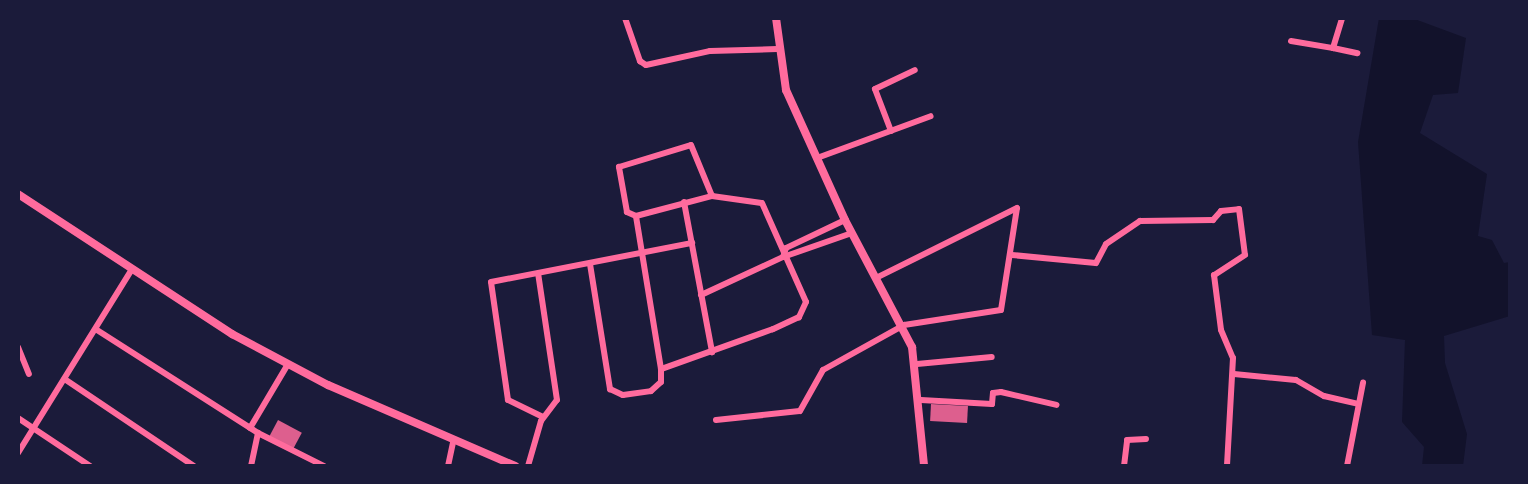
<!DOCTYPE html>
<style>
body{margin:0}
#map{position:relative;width:1528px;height:484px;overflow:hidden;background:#1b1b3a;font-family:Rubik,sans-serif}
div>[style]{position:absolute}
.water>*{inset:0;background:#12122b}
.building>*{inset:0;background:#dd5f8e;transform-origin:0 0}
.minor>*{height:6px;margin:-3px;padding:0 3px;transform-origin:3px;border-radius:3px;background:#ff6b9d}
.secondary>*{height:8px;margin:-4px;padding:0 4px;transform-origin:4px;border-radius:4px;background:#ff6b9d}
span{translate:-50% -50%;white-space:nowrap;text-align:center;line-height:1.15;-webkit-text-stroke:4.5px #1b1b3a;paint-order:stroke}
.frame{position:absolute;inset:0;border:20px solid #1b1b3a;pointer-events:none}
</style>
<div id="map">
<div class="water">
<div style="clip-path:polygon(1379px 18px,1412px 18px,1466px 38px,1458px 93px,1433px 95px,1420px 133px,1487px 174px,1478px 236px,1492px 240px,1504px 263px,1510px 262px,1510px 316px,1444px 336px,1445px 363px,1467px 434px,1463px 466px,1422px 466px,1424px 447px,1402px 422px,1405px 340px,1372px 335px,1358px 142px)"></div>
</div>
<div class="building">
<div style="left:931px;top:404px;width:37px;height:17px;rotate:3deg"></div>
<div style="left:278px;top:420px;width:27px;height:20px;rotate:28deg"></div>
</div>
<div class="minor">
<div style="left:625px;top:18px;width:46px;rotate:70.8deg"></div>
<div style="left:640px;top:61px;width:7px;rotate:34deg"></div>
<div style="left:646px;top:65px;width:66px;rotate:-12.3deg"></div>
<div style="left:710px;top:51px;width:67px;rotate:-1.7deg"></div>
<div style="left:1291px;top:41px;width:43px;rotate:9.5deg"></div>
<div style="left:1333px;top:48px;width:31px;rotate:-73deg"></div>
<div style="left:1333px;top:48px;width:25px;rotate:12deg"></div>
<div style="left:891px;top:131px;width:45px;rotate:-110.9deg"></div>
<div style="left:875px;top:89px;width:44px;rotate:-25.4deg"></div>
<div style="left:817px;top:158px;width:121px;rotate:-20.2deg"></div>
<div style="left:684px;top:202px;width:153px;rotate:79.4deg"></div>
<div style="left:636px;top:216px;width:79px;rotate:-14.7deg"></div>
<div style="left:712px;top:196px;width:50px;rotate:8deg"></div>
<div style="left:762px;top:203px;width:108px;rotate:66deg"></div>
<div style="left:806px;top:302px;width:17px;rotate:115deg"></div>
<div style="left:799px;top:317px;width:29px;rotate:155deg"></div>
<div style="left:773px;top:329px;width:119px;rotate:160.3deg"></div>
<div style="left:845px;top:220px;width:65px;rotate:154.6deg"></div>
<div style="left:786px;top:248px;width:9px;rotate:108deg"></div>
<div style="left:783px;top:257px;width:73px;rotate:-19.2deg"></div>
<div style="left:1012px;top:255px;width:84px;rotate:5.4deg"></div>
<div style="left:1096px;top:263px;width:21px;rotate:-62deg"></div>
<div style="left:1106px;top:244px;width:41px;rotate:-34.1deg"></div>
<div style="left:1140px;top:221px;width:73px;rotate:-0.8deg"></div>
<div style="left:1213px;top:220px;width:12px;rotate:-48deg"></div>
<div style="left:1221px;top:211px;width:18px;rotate:-6deg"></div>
<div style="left:1239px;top:209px;width:46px;rotate:82.6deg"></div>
<div style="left:1245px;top:255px;width:37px;rotate:147deg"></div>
<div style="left:1214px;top:275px;width:55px;rotate:82.7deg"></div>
<div style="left:1221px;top:330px;width:30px;rotate:67deg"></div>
<div style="left:1233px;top:358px;width:108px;rotate:93.2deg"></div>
<div style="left:590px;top:264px;width:127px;rotate:80.9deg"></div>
<div style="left:610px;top:389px;width:14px;rotate:25deg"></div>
<div style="left:623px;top:395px;width:28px;rotate:-8deg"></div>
<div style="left:651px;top:391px;width:13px;rotate:-42deg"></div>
<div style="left:661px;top:382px;width:13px;rotate:-90deg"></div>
<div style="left:661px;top:369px;width:155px;rotate:-99.3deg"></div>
<div style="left:636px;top:216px;width:10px;rotate:-156deg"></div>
<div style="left:627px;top:212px;width:46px;rotate:-100.1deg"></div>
<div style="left:619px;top:167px;width:75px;rotate:-17deg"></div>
<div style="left:691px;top:145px;width:55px;rotate:67.6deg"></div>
<div style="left:701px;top:295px;width:90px;rotate:-24.9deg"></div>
<div style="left:97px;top:330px;width:191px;rotate:32.6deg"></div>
<div style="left:258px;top:433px;width:74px;rotate:26.6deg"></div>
<div style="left:18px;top:347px;width:29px;rotate:68deg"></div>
<div style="left:917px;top:364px;width:75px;rotate:-5.3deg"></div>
<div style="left:1234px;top:374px;width:62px;rotate:5.5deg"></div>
<div style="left:1296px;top:380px;width:32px;rotate:30deg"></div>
<div style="left:1324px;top:396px;width:35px;rotate:13deg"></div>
<div style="left:66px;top:380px;width:154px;rotate:33.9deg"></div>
<div style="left:921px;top:400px;width:71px;rotate:3.2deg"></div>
<div style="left:992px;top:404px;width:11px;rotate:-85deg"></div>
<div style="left:993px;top:393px;width:8px;rotate:-7deg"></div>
<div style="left:1001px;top:392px;width:57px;rotate:13.1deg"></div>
<div style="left:543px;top:417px;width:39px;rotate:-154deg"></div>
<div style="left:508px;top:400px;width:119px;rotate:-98.2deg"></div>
<div style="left:491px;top:282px;width:205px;rotate:-11deg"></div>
<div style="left:18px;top:418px;width:87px;rotate:33.7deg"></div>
<div style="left:716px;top:420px;width:84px;rotate:-6.1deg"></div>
<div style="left:800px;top:411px;width:47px;rotate:-60.7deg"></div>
<div style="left:823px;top:370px;width:93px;rotate:-29.1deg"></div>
<div style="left:904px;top:325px;width:98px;rotate:-8.8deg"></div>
<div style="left:1001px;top:310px;width:103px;rotate:-81.1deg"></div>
<div style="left:1017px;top:208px;width:155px;rotate:153.6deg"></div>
<div style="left:250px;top:428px;width:74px;rotate:-59.3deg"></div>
<div style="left:18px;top:453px;width:216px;rotate:-58.2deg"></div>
<div style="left:251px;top:466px;width:34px;rotate:-78deg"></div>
<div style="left:448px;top:466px;width:25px;rotate:-78deg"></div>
<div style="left:528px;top:466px;width:47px;rotate:-73.9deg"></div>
<div style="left:541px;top:421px;width:26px;rotate:-53deg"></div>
<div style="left:557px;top:400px;width:128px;rotate:-98.5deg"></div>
<div style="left:1124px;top:466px;width:26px;rotate:-83deg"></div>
<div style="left:1127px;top:440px;width:19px;rotate:-3deg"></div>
<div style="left:1347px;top:466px;width:85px;rotate:-79.1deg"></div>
</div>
<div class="secondary">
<div style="left:776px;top:18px;width:73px;rotate:82.1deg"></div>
<div style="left:786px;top:90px;width:143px;rotate:65.6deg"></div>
<div style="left:845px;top:220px;width:144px;rotate:62.2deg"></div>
<div style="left:912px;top:347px;width:120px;rotate:84.2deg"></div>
<div style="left:18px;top:194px;width:256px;rotate:33.2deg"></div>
<div style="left:232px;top:334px;width:109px;rotate:28deg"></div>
<div style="left:328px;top:385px;width:204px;rotate:23.4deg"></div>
</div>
<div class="frame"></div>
</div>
